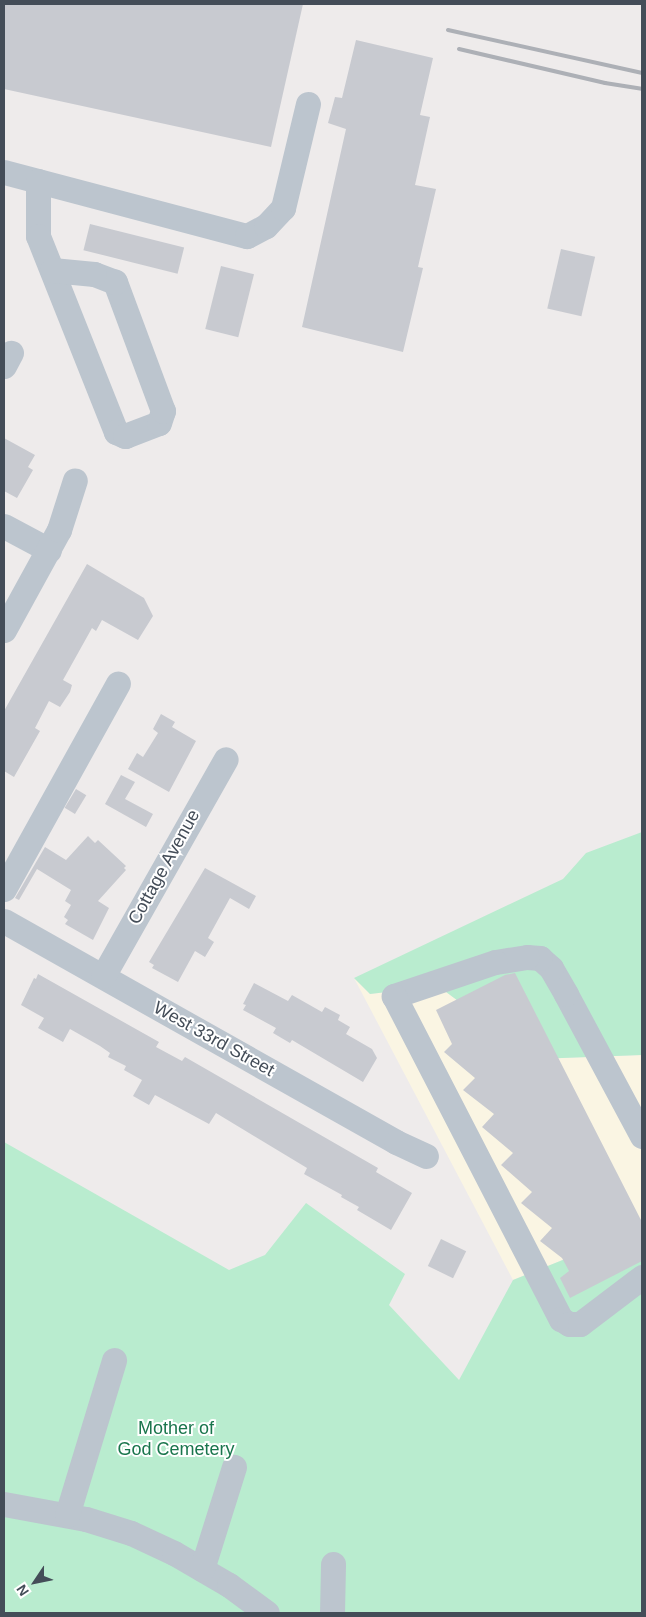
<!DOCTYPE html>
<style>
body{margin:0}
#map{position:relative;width:646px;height:1617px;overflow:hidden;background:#eeebeb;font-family:Helvetica,sans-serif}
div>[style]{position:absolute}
.commercial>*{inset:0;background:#faf5e3}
.green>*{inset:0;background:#b9eccf}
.building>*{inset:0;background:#c8cad0;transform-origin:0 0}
.minor>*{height:25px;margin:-12.5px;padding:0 12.5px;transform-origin:12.5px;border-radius:12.5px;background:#bcc5ce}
.rail>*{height:4px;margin:-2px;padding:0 2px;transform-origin:2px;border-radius:2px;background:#adb0b6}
span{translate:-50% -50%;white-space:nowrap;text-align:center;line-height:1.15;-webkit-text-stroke:4px #fff;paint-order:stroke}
.street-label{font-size:18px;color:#444d58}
.park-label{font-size:18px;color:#19754c}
.frame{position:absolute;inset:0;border:5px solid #444d58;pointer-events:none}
.north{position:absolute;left:10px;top:1557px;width:50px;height:50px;-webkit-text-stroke:4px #fff;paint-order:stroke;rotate:236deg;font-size:14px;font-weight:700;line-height:20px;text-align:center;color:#444d58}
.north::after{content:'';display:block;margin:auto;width:18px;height:22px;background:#444d58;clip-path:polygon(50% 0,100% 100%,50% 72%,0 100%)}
</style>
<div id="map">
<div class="commercial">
<div style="clip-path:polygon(354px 978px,370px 994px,438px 986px,536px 1059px,642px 1055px,642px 1228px,513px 1280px)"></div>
</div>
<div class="green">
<div style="clip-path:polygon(642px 832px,642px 1055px,536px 1059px,438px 986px,370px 994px,354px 978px,563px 879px,586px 853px)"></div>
<div style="clip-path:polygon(4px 1142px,229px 1270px,265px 1255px,306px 1203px,405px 1274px,389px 1305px,459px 1380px,513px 1280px,642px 1228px,642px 1613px,4px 1613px)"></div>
</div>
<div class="building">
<div style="clip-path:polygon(4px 4px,303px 4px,271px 147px,4px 89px)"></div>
<div style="clip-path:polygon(356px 40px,433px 58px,420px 115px,430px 117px,415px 185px,436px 189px,418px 267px,423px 268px,403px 352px,302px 327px,346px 129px,328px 123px,335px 97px,342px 98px)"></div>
<div style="left:90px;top:224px;width:97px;height:27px;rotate:14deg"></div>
<div style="left:561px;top:249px;width:35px;height:61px;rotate:13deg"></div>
<div style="left:221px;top:266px;width:34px;height:65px;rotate:14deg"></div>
<div style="clip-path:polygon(4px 438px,35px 455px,28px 467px,33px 470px,17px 498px,4px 491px)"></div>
<div style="clip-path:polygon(87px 564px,144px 598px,153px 616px,138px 640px,102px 620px,96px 631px,92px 628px,63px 680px,72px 685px,70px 692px,60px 707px,49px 701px,35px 728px,40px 731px,14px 777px,4px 771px,4px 711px)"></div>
<div style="clip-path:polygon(161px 714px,175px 722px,172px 727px,196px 741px,169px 792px,128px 769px,137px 753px,143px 757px,158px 733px,153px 729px)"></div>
<div style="clip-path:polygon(121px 775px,135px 782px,125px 799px,153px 814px,146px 827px,105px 804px)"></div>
<div style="left:76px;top:789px;width:12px;height:22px;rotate:31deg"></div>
<div style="clip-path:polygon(88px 836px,95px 843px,98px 840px,126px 866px,124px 868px,126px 870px,98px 901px,109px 908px,93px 940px,65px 924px,68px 920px,64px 917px,71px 905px,65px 901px,71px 890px,37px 869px,19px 900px,15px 898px,45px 847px,66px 860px)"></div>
<div style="clip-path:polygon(205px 868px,256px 896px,249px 909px,230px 898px,208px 938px,214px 942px,205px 957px,195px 951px,178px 982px,152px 968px,154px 965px,149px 962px)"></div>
<div style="clip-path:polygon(515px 973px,642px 1222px,642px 1261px,570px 1298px,560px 1278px,569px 1271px,562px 1258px,540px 1241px,552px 1228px,521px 1203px,532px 1192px,501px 1165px,513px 1153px,482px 1127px,494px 1114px,463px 1090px,475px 1078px,444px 1052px,452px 1044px,436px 1010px,505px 975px)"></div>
<div style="clip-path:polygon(38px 974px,159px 1042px,156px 1047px,182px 1061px,185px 1057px,378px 1168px,376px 1172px,412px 1193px,391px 1230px,357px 1210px,359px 1207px,341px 1197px,342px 1195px,304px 1174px,307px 1168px,216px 1113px,209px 1124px,155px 1095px,149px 1105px,133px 1096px,142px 1080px,124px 1070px,126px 1066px,108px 1057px,110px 1053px,100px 1046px,70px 1029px,63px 1042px,38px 1028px,44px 1018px,21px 1005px,34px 978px,36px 979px)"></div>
<div style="clip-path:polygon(254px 983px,288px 1001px,292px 995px,322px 1012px,325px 1007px,340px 1015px,338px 1020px,350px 1027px,346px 1034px,372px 1049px,377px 1058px,363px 1082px,292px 1040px,290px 1043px,273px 1033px,276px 1028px,243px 1010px,246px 1005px,243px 1004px)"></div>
<div style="left:441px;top:1239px;width:28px;height:30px;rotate:26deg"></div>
</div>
<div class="minor">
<div style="left:4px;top:172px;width:251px;rotate:14.8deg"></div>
<div style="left:247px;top:236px;width:21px;rotate:-28deg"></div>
<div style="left:266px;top:226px;width:25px;rotate:-47deg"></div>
<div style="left:283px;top:208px;width:107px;rotate:-76.5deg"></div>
<div style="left:38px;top:181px;width:55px;rotate:90deg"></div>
<div style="left:38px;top:236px;width:211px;rotate:68.3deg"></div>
<div style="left:116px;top:432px;width:10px;rotate:24deg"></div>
<div style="left:125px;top:436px;width:36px;rotate:-21deg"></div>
<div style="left:159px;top:423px;width:13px;rotate:-72deg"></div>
<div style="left:163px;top:411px;width:138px;rotate:-110.4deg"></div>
<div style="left:115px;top:282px;width:22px;rotate:-159deg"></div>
<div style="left:94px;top:274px;width:42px;rotate:-174.6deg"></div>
<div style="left:4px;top:366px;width:15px;rotate:-62deg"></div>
<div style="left:4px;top:526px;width:51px;rotate:28.1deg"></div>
<div style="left:4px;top:630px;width:114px;rotate:-61.2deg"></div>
<div style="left:59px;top:530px;width:52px;rotate:-72.3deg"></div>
<div style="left:4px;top:889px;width:235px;rotate:-61deg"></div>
<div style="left:4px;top:921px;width:450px;rotate:29.4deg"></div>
<div style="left:396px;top:1142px;width:33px;rotate:25deg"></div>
<div style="left:103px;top:976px;width:249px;rotate:-60.5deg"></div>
<div style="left:642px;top:1136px;width:161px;rotate:-118.2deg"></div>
<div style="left:566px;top:994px;width:30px;rotate:-120deg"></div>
<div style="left:551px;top:968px;width:15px;rotate:-138deg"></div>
<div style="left:540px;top:958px;width:13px;rotate:-176deg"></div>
<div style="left:527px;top:957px;width:32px;rotate:171deg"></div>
<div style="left:495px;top:962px;width:107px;rotate:161.4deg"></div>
<div style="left:394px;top:996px;width:364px;rotate:62.7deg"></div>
<div style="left:561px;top:1319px;width:9px;rotate:32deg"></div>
<div style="left:569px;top:1324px;width:11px"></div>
<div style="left:580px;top:1324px;width:78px;rotate:-37.2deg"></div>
<div style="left:4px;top:1504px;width:83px;rotate:10.4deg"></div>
<div style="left:86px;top:1519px;width:47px;rotate:17.3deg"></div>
<div style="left:131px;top:1533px;width:47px;rotate:24.9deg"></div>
<div style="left:174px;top:1553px;width:64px;rotate:30.2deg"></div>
<div style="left:229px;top:1585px;width:47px;rotate:36.4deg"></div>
<div style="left:67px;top:1515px;width:162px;rotate:-73.1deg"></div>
<div style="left:202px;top:1569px;width:107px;rotate:-72.6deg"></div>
<div style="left:332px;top:1613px;width:49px;rotate:-88.8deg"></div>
</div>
<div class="rail">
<div style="left:448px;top:30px;width:199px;rotate:12.5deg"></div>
<div style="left:459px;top:49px;width:150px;rotate:13.1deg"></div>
<div style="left:605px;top:83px;width:37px;rotate:9deg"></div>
</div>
<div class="street-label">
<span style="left:164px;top:867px;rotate:-61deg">Cottage Avenue</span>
<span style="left:214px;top:1039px;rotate:29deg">West 33rd Street</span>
</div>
<div class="park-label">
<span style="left:176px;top:1439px">Mother of<br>God Cemetery</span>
</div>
<div class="frame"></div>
<div class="north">N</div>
</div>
